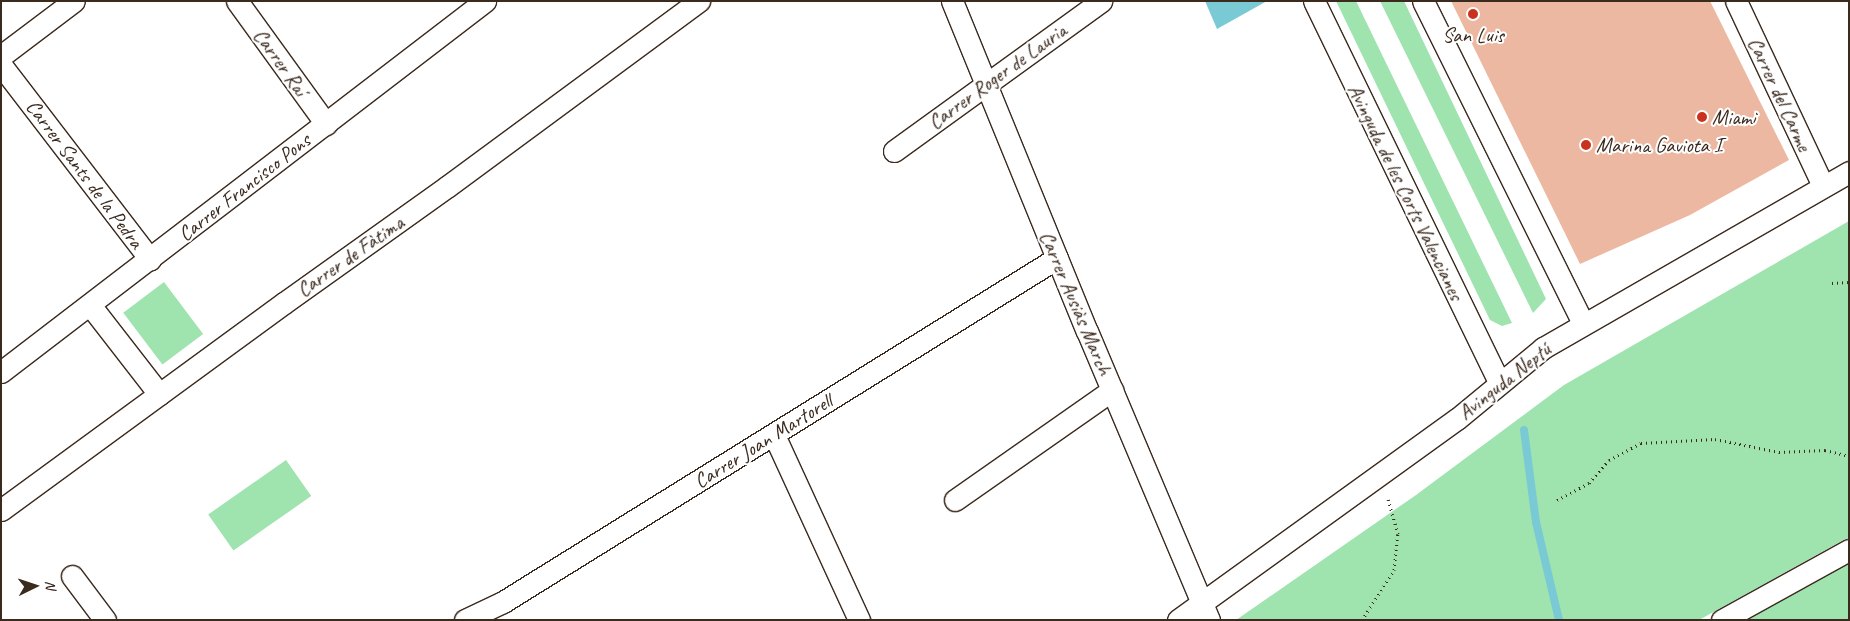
<!DOCTYPE html>
<meta charset="utf-8">
<style>
body{margin:0}
#map{position:relative;width:1850px;height:621px;overflow:hidden;background:#fff;font-family:Caveat,sans-serif}
div>[style]{position:absolute}
.green>*{inset:0;background:#9fe3af;transform-origin:0 0}
.water>*{inset:0;background:#7acad5}
.stream>*{height:8px;margin:-4px;padding:0 4px;transform-origin:4px;border-radius:4px;background:#7acad5}
.building>*{inset:0;background:#edb8a1}
.path>*{height:3px;margin-top:-1.5px;transform-origin:0;background:repeating-linear-gradient(90deg,#3b2a1e 0 1px,transparent 0 5px)}
.roads{filter:drop-shadow(1px 0 #3b2a1e) drop-shadow(-1px 0 #3b2a1e) drop-shadow(0 1px #3b2a1e) drop-shadow(0 -1px #3b2a1e)}
.street>*{height:21px;margin:-10.5px;padding:0 10.5px;transform-origin:10.5px;border-radius:10.5px;background:#fff}
.dots>*{width:14px;height:14px;translate:-50% -50%;box-sizing:border-box;border:2px solid #fff;border-radius:50%}
span{translate:-50% -50%;white-space:nowrap;text-align:center;line-height:1.15;-webkit-text-stroke:4px #fff;paint-order:stroke}
.poi-label{font-size:21px;color:#3b2a1e}
.left{translate:0 -50%;text-align:left}
.street-label{font-size:21px;color:#3b2a1e}
.frame{position:absolute;inset:0;border:2px solid #3b2a1e;pointer-events:none}
.north{position:absolute;left:10px;top:561px;width:50px;height:50px;-webkit-text-stroke:4px #fff;paint-order:stroke;rotate:86deg;font-size:14px;font-weight:700;line-height:20px;text-align:center;color:#3b2a1e}
.north::after{content:'';display:block;margin:auto;width:18px;height:22px;background:#3b2a1e;clip-path:polygon(50% 0,100% 100%,50% 72%,0 100%)}
</style>
<div id="map">
<div class="green">
<div style="clip-path:polygon(1336px 1px,1356px 1px,1512px 323px,1502px 326px,1490px 320px)"></div>
<div style="clip-path:polygon(1380px 1px,1404px 1px,1546px 299px,1533px 313px)"></div>
<div style="clip-path:polygon(1849px 221px,1849px 537px,1699px 620px,1236px 620px,1416px 495px,1564px 385px)"></div>
<div style="left:164px;top:282px;width:65px;height:51px;rotate:53deg"></div>
<div style="left:286px;top:460px;width:44px;height:95px;rotate:55deg"></div>
<div style="clip-path:polygon(1849px 556px,1849px 620px,1735px 620px)"></div>
</div>
<div class="water">
<div style="clip-path:polygon(1205px 1px,1267px 1px,1217px 29px)"></div>
</div>
<div class="stream">
<div style="left:1524px;top:430px;width:93px;rotate:82.6deg"></div>
<div style="left:1536px;top:522px;width:101px;rotate:76.8deg"></div>
</div>
<div class="building">
<div style="clip-path:polygon(1451px 1px,1710px 1px,1789px 160px,1690px 215px,1580px 264px)"></div>
</div>
<div class="path">
<div style="left:1832px;top:283px;width:17px;rotate:-3deg"></div>
<div style="left:1557px;top:500px;width:36px;rotate:-28deg"></div>
<div style="left:1589px;top:483px;width:30px;rotate:-49deg"></div>
<div style="left:1609px;top:460px;width:36px;rotate:-28deg"></div>
<div style="left:1641px;top:443px;width:74px;rotate:-3.1deg"></div>
<div style="left:1715px;top:439px;width:65px;rotate:11.5deg"></div>
<div style="left:1779px;top:452px;width:46px;rotate:-2.5deg"></div>
<div style="left:1825px;top:450px;width:25px;rotate:14deg"></div>
<div style="left:1362px;top:620px;width:59px;rotate:-57.4deg"></div>
<div style="left:1394px;top:570px;width:36px;rotate:-84deg"></div>
<div style="left:1398px;top:534px;width:36px;rotate:-106deg"></div>
</div>
<div class="roads">
<div class="street">
<div style="left:237px;top:1px;width:152px;rotate:54.1deg"></div>
<div style="left:952px;top:1px;width:357px;rotate:67.8deg"></div>
<div style="left:1087px;top:331px;width:314px;rotate:67.1deg"></div>
<div style="left:1314px;top:1px;width:424px;rotate:64.1deg"></div>
<div style="left:1423px;top:1px;width:360px;rotate:63.6deg"></div>
<div style="left:1736px;top:1px;width:204px;rotate:64.8deg"></div>
<div style="left:1px;top:56px;width:91px;rotate:-37deg"></div>
<div style="left:1px;top:65px;width:245px;rotate:52.5deg"></div>
<div style="left:894px;top:151px;width:256px;rotate:-35.9deg"></div>
<div style="left:90px;top:305px;width:113px;rotate:52.2deg"></div>
<div style="left:1px;top:372px;width:610px;rotate:-37.47deg"></div>
<div style="left:774px;top:435px;width:204px;rotate:65.3deg"></div>
<div style="left:955px;top:500px;width:192px;rotate:-35deg"></div>
<div style="left:1px;top:510px;width:351px;rotate:-36.2deg"></div>
<div style="left:284px;top:303px;width:201px;rotate:-35.5deg"></div>
<div style="left:448px;top:186px;width:312px;rotate:-36.4deg"></div>
<div style="left:72px;top:576px;width:55px;rotate:53.1deg"></div>
<div style="left:465px;top:620px;width:42px;rotate:-25.3deg"></div>
<div style="left:503px;top:602px;width:652px;rotate:-31.84deg"></div>
<div style="left:1178px;top:620px;width:344px;rotate:-35.8deg"></div>
<div style="left:1457px;top:419px;width:112px;rotate:-39.5deg"></div>
<div style="left:1543px;top:348px;width:353px;rotate:-29.9deg"></div>
<div style="left:1722px;top:620px;width:145px;rotate:-28.9deg"></div>
</div>
</div>
<div class="dots">
<div style="left:1473px;top:14px;background:#c8321e"></div>
<div style="left:1702px;top:117px;background:#c8321e"></div>
<div style="left:1586px;top:145px;background:#c8321e"></div>
</div>
<div class="poi-label">
<span style="left:1473px;top:35px">San Luis</span>
<span class="left" style="left:1712px;top:117px">Miami</span>
<span class="left" style="left:1596px;top:145px">Marina Gaviota I</span>
</div>
<div class="street-label">
<span style="left:281px;top:62px;rotate:54deg">Carrer Raí</span>
<span style="left:997px;top:76px;rotate:-36deg">Carrer Roger de Lauria</span>
<span style="left:1780px;top:94px;rotate:65deg">Carrer del Carme</span>
<span style="left:85px;top:174px;rotate:53deg">Carrer Sants de la Pedra</span>
<span style="left:244px;top:187px;rotate:-38deg">Carrer Francisco Pons</span>
<span style="left:1406px;top:192px;rotate:64deg">Avinguda de les Corts Valencianes</span>
<span style="left:350px;top:256px;rotate:-35deg">Carrer de Fàtima</span>
<span style="left:1076px;top:303px;rotate:67deg">Carrer Ausiàs March</span>
<span style="left:1504px;top:381px;rotate:-38deg">Avinguda Neptú</span>
<span style="left:763px;top:441px;rotate:-32deg">Carrer Joan Martorell</span>
</div>
<div class="frame"></div>
<div class="north">N</div>
</div>
